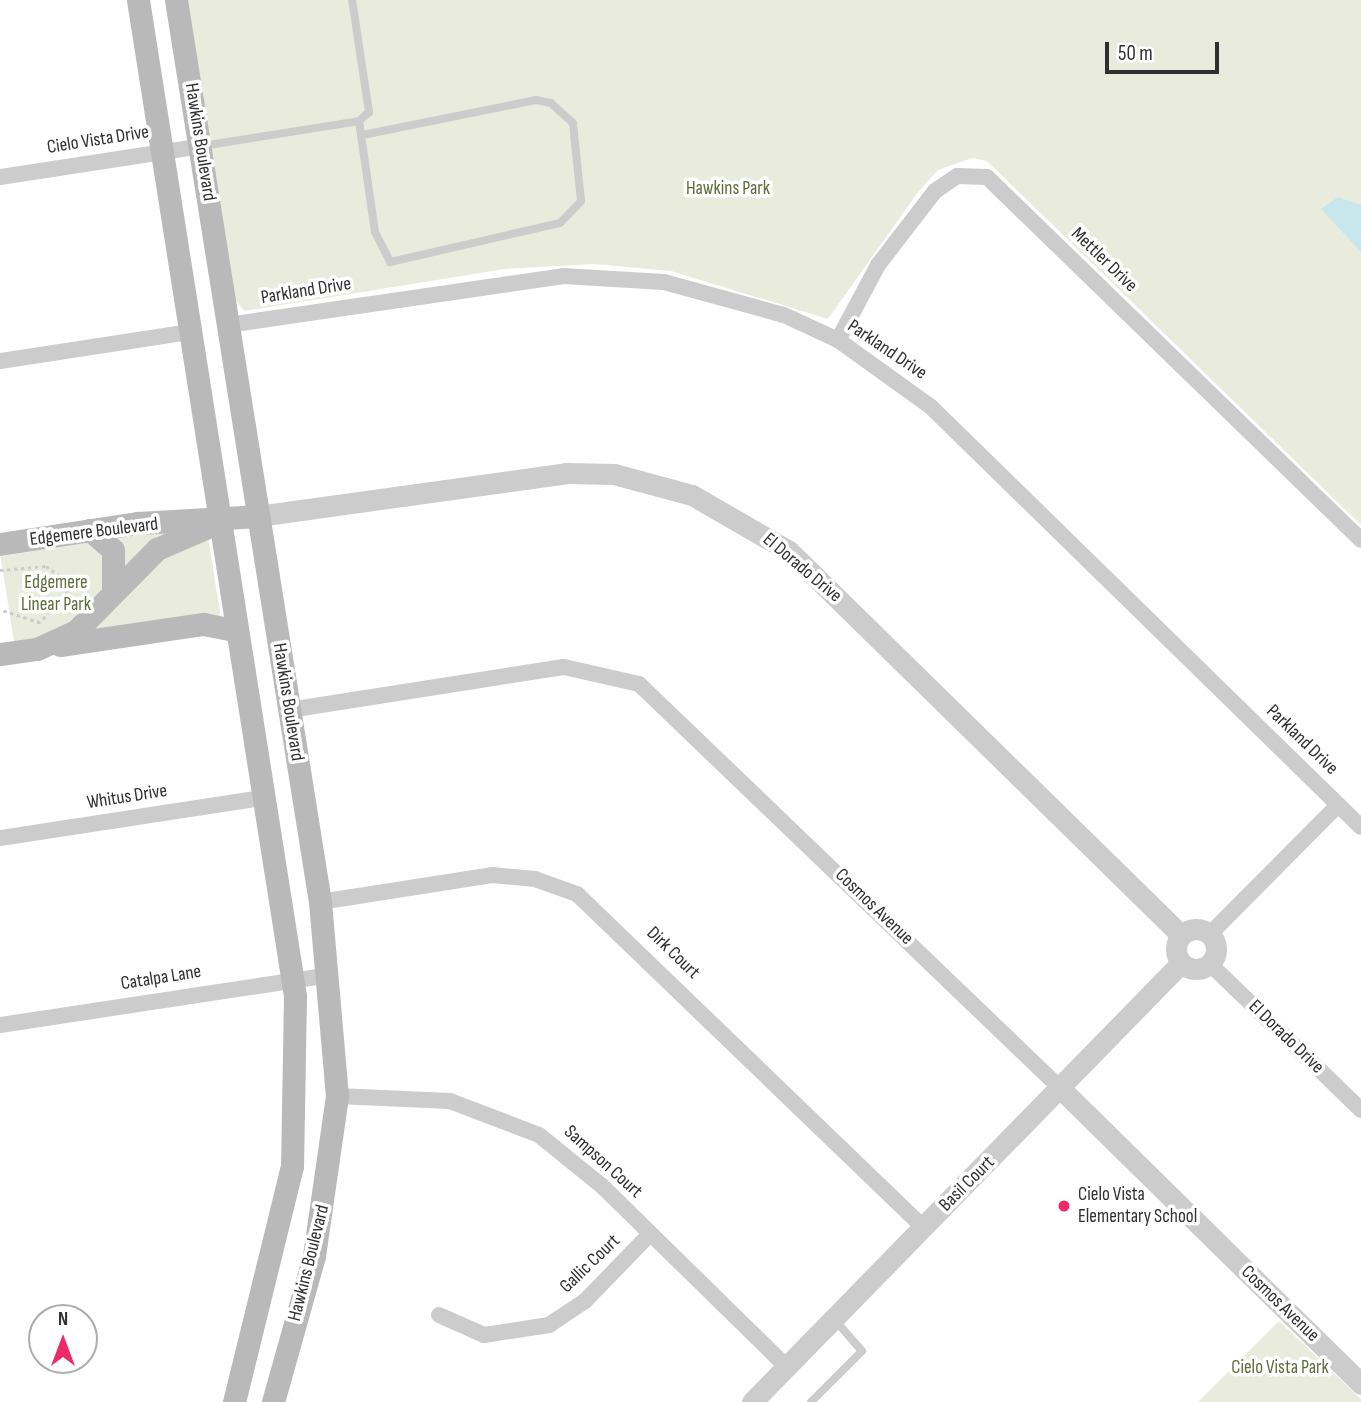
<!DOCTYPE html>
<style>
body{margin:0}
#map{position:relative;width:1361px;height:1402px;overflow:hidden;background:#fff;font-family:"Sofia Sans Condensed",sans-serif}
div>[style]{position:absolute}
.green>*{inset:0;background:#e9ecdc;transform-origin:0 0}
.water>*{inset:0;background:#c7e7ed}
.path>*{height:2.5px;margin-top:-1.25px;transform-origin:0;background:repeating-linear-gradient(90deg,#ccc 0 3.5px,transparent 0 7px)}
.service>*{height:8px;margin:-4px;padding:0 4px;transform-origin:4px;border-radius:4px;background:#ccc}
.minor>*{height:16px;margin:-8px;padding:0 8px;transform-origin:8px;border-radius:8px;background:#ccc}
.tertiary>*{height:21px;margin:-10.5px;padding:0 10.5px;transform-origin:10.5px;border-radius:10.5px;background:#ccc}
.tertiary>.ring{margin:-10.5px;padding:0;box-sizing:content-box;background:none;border:21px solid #ccc;border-radius:50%}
.secondary>*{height:23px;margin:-11.5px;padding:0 11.5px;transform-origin:11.5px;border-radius:11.5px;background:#b9b9b9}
.dots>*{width:19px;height:19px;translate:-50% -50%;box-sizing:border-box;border:4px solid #fff;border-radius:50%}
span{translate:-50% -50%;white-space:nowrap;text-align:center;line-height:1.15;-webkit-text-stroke:7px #fff;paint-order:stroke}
.street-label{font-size:19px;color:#2f2f2f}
.park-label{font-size:19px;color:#5d6c3a}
.poi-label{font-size:19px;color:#2f2f2f}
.left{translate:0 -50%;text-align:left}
.north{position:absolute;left:28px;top:1304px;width:70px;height:70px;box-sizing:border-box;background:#fff;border:2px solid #acacac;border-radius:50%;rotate:0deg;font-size:19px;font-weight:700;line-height:28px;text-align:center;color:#2f2f2f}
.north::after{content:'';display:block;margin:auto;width:24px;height:32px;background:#ec2a65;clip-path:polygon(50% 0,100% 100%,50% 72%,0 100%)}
.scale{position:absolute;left:1105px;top:42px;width:114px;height:32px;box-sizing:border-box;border:4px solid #2f2f2f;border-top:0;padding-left:9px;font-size:21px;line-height:24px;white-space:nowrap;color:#2f2f2f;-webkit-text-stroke:5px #fff;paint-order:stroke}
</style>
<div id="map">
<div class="green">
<div style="clip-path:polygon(186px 0,1361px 0,1361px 525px,987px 161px,972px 158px,938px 170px,918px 192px,828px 319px,671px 271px,594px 264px,505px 269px,244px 311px,232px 295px)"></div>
<div style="left:206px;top:524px;width:94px;height:208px;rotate:81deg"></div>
<div style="clip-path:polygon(1279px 1321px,1361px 1399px,1361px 1402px,1198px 1402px)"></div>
</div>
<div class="water">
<div style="clip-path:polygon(1338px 197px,1361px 205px,1361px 252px,1321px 209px)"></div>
</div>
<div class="path">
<div style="left:0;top:570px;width:46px;rotate:-5deg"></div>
<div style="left:46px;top:566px;width:19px;rotate:35deg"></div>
<div style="left:62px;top:577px;width:14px;rotate:65deg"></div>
<div style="left:68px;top:590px;width:43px;rotate:130.3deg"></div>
<div style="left:40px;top:623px;width:42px;rotate:-162deg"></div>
</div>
<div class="service">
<div style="left:359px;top:121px;width:112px;rotate:81.8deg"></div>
<div style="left:375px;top:232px;width:34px;rotate:63deg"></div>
<div style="left:390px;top:262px;width:174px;rotate:-12.9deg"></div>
<div style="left:560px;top:223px;width:30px;rotate:-46deg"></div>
<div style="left:581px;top:201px;width:78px;rotate:-95.9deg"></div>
<div style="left:573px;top:123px;width:30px;rotate:-138deg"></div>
<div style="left:551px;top:103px;width:15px;rotate:-169deg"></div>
<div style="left:536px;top:100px;width:177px;rotate:168.6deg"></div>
<div style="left:202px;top:146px;width:159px;rotate:-9deg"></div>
<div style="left:359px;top:121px;width:13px;rotate:-42deg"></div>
<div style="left:369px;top:112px;width:113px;rotate:-98.6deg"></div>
<div style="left:811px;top:1402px;width:72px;rotate:-45deg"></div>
<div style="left:862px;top:1351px;width:43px;rotate:-131.2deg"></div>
</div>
<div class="minor">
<div style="left:0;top:177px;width:204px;rotate:-8.7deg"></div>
<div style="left:228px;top:325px;width:339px;rotate:-8.3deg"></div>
<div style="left:563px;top:276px;width:101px;rotate:3.4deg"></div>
<div style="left:664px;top:282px;width:124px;rotate:15.4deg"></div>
<div style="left:784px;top:315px;width:60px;rotate:24.8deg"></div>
<div style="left:838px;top:340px;width:113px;rotate:35.7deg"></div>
<div style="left:930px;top:406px;width:602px;rotate:44.33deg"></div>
<div style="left:838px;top:340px;width:85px;rotate:-61.9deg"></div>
<div style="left:878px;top:265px;width:93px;rotate:-52.4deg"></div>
<div style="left:935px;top:191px;width:27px;rotate:-34deg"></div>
<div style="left:957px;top:176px;width:30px;rotate:2deg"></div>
<div style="left:987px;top:177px;width:521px;rotate:44.14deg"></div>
<div style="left:0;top:361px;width:191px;rotate:-8.7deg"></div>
<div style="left:289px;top:710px;width:278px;rotate:-8.9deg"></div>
<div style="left:564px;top:667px;width:77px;rotate:12.8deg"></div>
<div style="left:639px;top:684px;width:585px;rotate:43.82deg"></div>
<div style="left:0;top:838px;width:263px;rotate:-8.7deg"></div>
<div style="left:320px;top:902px;width:174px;rotate:-8.9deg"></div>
<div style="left:492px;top:875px;width:43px;rotate:5.3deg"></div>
<div style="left:535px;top:879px;width:45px;rotate:19.7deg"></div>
<div style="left:577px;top:894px;width:482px;rotate:43.9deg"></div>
<div style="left:1210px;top:934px;width:182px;rotate:-45.2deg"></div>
<div style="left:1210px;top:964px;width:210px;rotate:44deg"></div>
<div style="left:0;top:1025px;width:333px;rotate:-8.6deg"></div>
<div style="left:337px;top:1096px;width:113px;rotate:2.5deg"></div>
<div style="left:450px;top:1101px;width:95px;rotate:20.9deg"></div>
<div style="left:539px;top:1135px;width:81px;rotate:39deg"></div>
<div style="left:602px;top:1186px;width:259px;rotate:44.4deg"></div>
<div style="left:439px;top:1315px;width:49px;rotate:24deg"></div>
<div style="left:484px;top:1335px;width:66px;rotate:-8.7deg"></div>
<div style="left:549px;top:1325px;width:43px;rotate:-33.7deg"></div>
<div style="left:585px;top:1301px;width:93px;rotate:-45.9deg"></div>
</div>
<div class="tertiary">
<div style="left:258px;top:516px;width:311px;rotate:-7.9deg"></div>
<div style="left:566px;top:473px;width:48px;rotate:1.2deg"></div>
<div style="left:614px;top:474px;width:81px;rotate:15.1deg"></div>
<div style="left:692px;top:495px;width:112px;rotate:30deg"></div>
<div style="left:789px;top:551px;width:549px;rotate:44.41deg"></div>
<div class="ring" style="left:1176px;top:929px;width:19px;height:19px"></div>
<div style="left:1061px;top:1089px;width:421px;rotate:44.5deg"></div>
<div style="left:752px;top:1402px;width:614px;rotate:-45.66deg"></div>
</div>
<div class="secondary">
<div style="left:138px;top:0;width:1008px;rotate:81.04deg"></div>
<div style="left:295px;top:996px;width:170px;rotate:91deg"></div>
<div style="left:292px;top:1166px;width:243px;rotate:103.8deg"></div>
<div style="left:176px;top:0;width:913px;rotate:80.93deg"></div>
<div style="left:320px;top:902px;width:195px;rotate:85deg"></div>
<div style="left:337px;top:1096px;width:162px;rotate:98.2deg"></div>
<div style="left:314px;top:1256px;width:152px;rotate:105.7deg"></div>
<div style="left:90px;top:530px;width:30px;rotate:41deg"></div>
<div style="left:113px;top:550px;width:42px;rotate:90deg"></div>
<div style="left:0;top:544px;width:140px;rotate:-8.7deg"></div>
<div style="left:138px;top:523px;width:120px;rotate:-3.3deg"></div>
<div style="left:60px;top:645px;width:145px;rotate:-8.4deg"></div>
<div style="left:203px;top:624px;width:33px;rotate:11deg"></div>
<div style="left:0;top:654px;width:37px;rotate:-8deg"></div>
<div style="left:37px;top:649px;width:43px;rotate:-24.8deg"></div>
<div style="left:76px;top:631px;width:115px;rotate:-45.4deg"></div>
<div style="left:157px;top:549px;width:68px;rotate:-23.5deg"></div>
</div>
<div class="dots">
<div style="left:1064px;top:1206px;background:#ec2a65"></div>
</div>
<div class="street-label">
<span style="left:98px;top:140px;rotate:-9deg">Cielo Vista Drive</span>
<span style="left:200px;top:142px;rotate:81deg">Hawkins Boulevard</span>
<span style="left:1104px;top:260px;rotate:44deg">Mettler Drive</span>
<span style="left:306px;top:291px;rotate:-9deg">Parkland Drive</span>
<span style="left:887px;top:350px;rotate:34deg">Parkland Drive</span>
<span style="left:94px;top:532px;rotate:-7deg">Edgemere Boulevard</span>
<span style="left:802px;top:568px;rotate:40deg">El Dorado Drive</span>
<span style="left:288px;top:702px;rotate:81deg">Hawkins Boulevard</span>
<span style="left:1302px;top:740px;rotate:44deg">Parkland Drive</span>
<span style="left:127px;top:797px;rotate:-9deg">Whitus Drive</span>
<span style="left:874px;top:907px;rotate:44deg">Cosmos Avenue</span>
<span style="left:673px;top:953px;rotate:44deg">Dirk Court</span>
<span style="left:161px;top:978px;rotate:-9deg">Catalpa Lane</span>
<span style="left:1286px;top:1037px;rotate:44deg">El Dorado Drive</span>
<span style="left:603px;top:1162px;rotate:42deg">Sampson Court</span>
<span style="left:967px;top:1184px;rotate:-45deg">Basil Court</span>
<span style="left:309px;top:1263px;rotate:-76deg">Hawkins Boulevard</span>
<span style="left:590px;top:1264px;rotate:-44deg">Gallic Court</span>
<span style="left:1280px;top:1304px;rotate:44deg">Cosmos Avenue</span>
</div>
<div class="park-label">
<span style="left:728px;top:189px">Hawkins Park</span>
<span style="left:56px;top:594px">Edgemere<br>Linear Park</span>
<span style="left:1280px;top:1368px">Cielo Vista Park</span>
</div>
<div class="poi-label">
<span class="left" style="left:1078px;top:1206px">Cielo Vista<br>Elementary School</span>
</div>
<div class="north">N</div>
<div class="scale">50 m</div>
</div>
